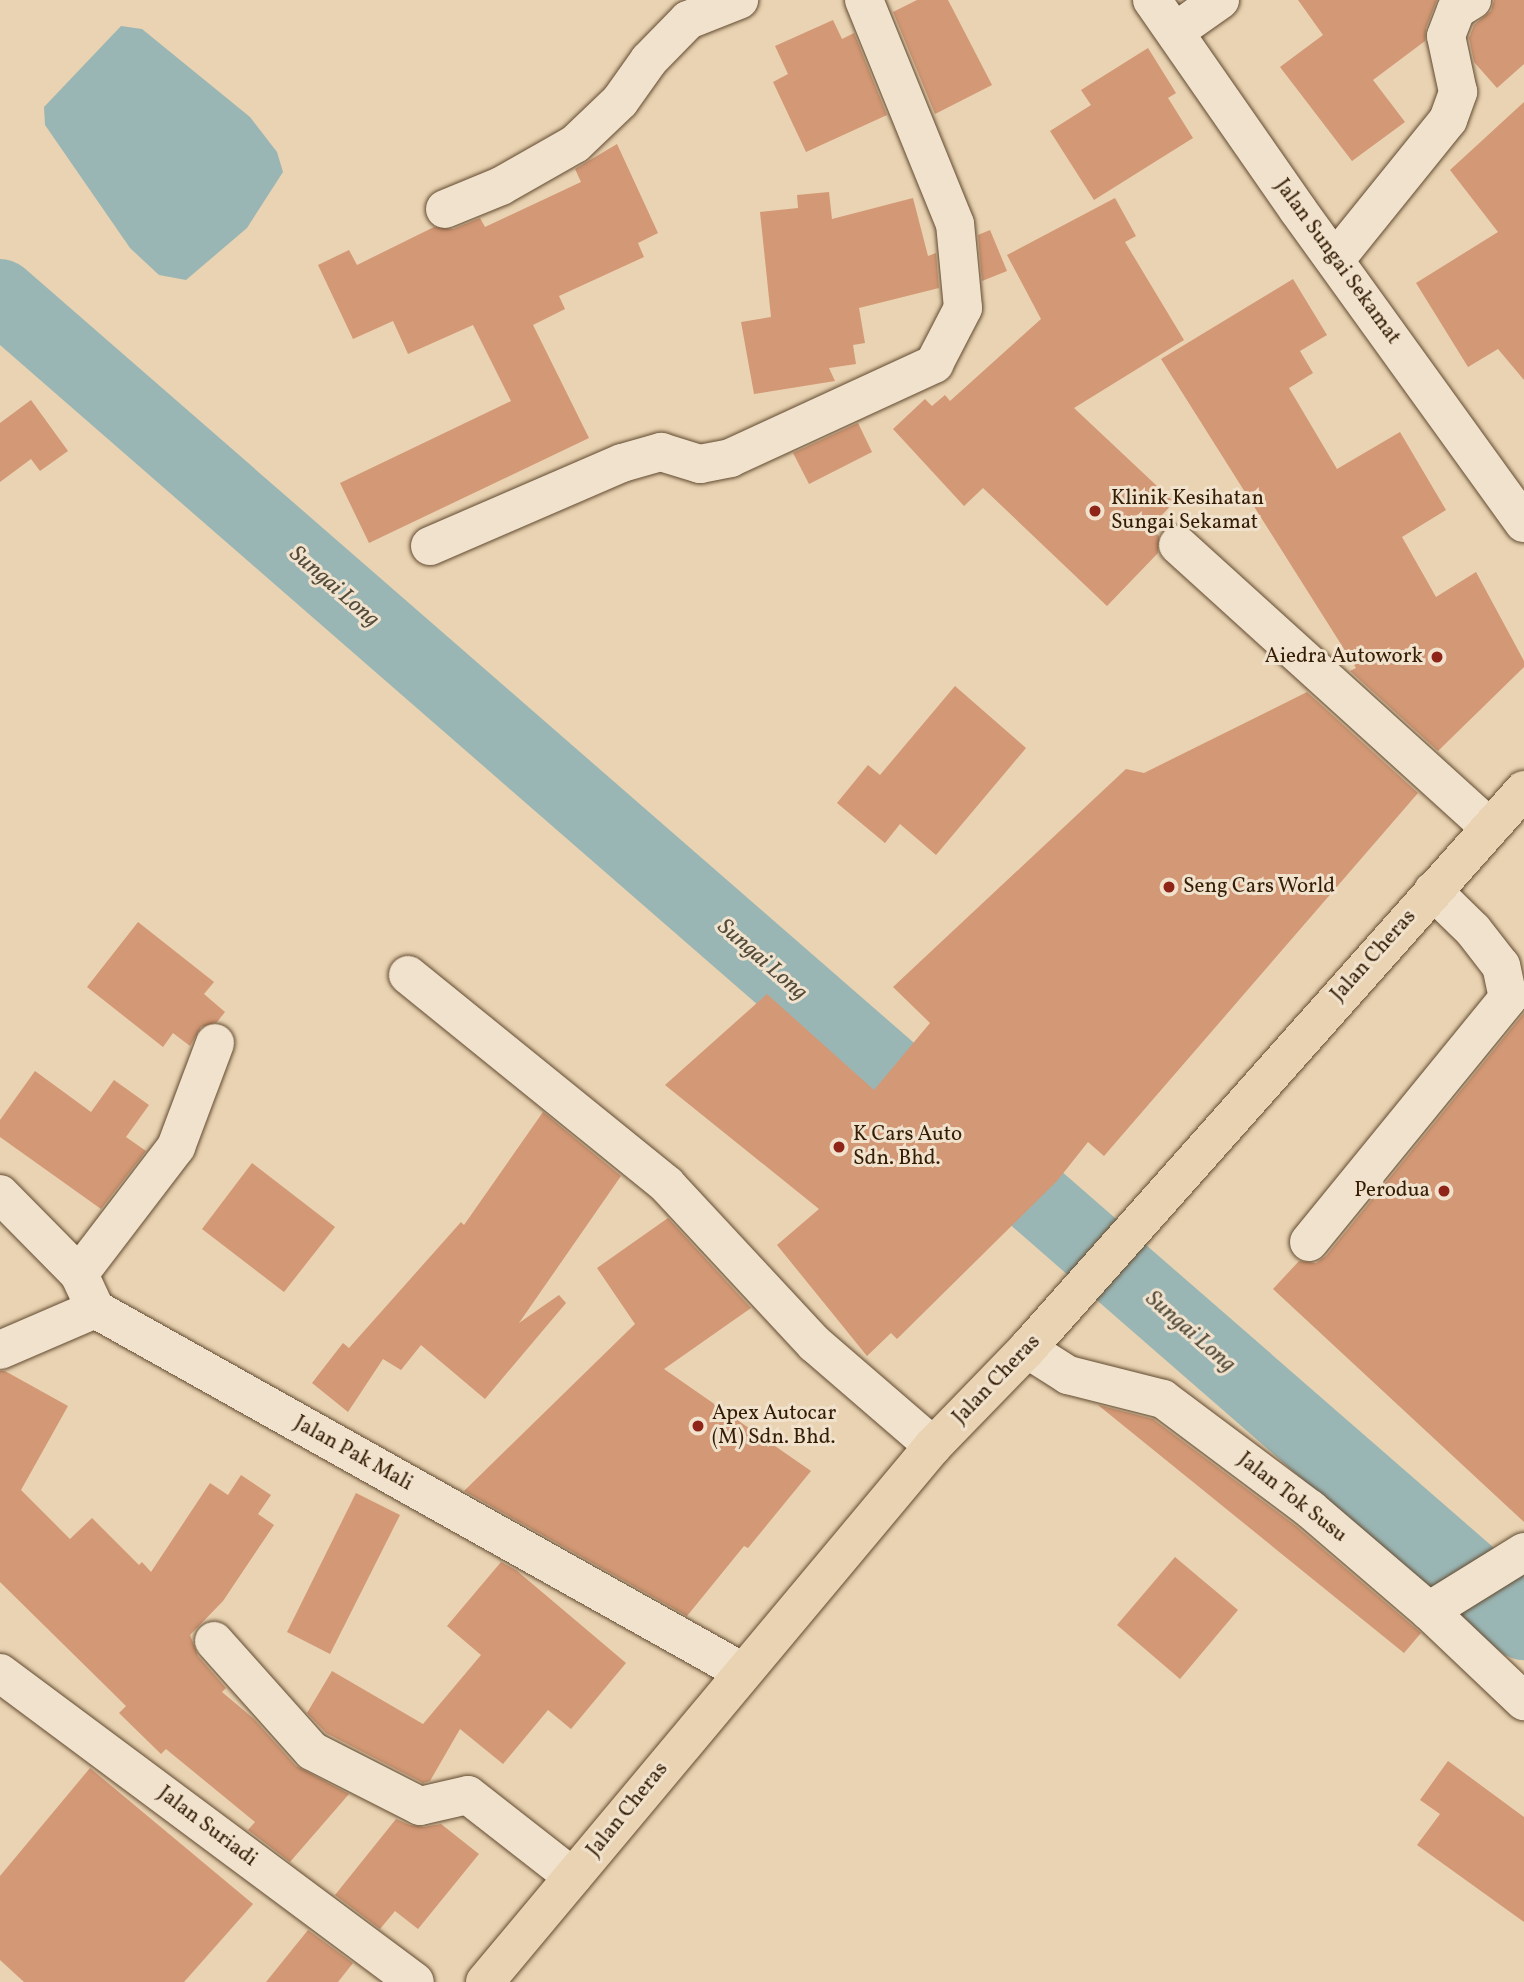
<!DOCTYPE html>
<html>
<head>
<meta charset="utf-8">
<style>
	body { margin:0 }
	#map { position:relative; width:1524px; height:1982px; overflow:hidden; background:#e9d3b2; font-family:Vollkorn,serif }
	div>[style] { position:absolute }
	[style*='--x'] { left:calc(var(--x)*1px); top:calc(var(--y)*1px); width:calc(var(--w)*1px); rotate:calc(var(--a)*1deg) }
	.water>* { inset:0; background:#9ab6b4 }
	.river>* { height:74px; margin:-37px; padding:0 37px; transform-origin:37px; border-radius:37px; background:#9ab6b4 }
	.building>* { inset:0; background:#d39875 }
	.roads { filter:drop-shadow(0 0 2px #624a30) drop-shadow(0 0 2px #624a30) }
	.minor>* { height:38px; margin:-19px; padding:0 19px; transform-origin:19px; border-radius:19px; background:#f1e2cd }
	.major>* { height:38px; margin:-19px; padding:0 19px; transform-origin:19px; border-radius:19px; background:#e9d3b2 }
	.dots>* { width:19px; height:19px; translate:-50% -50%; box-sizing:border-box; border:4px solid #f1e2cd; border-radius:50% }
	span { translate:-50% -50%; white-space:nowrap; text-align:center; line-height:1.15; -webkit-text-stroke:6px #f1e2cd; paint-order:stroke }
	.street-label { font-size:21px; color:#351d05 }
	.poi-label { font-size:21px; color:#351d05 }
	.left { translate:0 -50%; text-align:left }
	.right { translate:-100% -50%; text-align:right }
	.water-label { font-size:23px; color:#534b3a; font-style:italic }
</style>
</head>
<body>
<div id="map">
	<div class="water">
		<div style="clip-path:polygon(121px 26px,142px 29px,250px 117px,277px 152px,283px 172px,247px 228px,186px 280px,159px 275px,130px 248px,45px 125px,44px 107px)"></div>
	</div>
	<div class="river">
		<div style="--x:0;--y:296;--w:2021;--a:41.05"></div>
	</div>
	<div class="building">
		<div style="clip-path:polygon(917px 0,948px 0,992px 85px,935px 114px,893px 12px)"></div>
		<div style="clip-path:polygon(1298px 0,1437px 0,1426px 28px,1425px 41px,1373px 80px,1405px 122px,1352px 161px,1280px 67px,1323px 35px)"></div>
		<div style="clip-path:polygon(1494px 0,1524px 0,1524px 64px,1497px 88px,1474px 62px,1469px 38px,1474px 25px,1491px 11px)"></div>
		<div style="clip-path:polygon(833px 20px,842px 39px,854px 33px,887px 115px,806px 152px,773px 82px,788px 74px,775px 46px)"></div>
		<div style="clip-path:polygon(1148px 48px,1176px 93px,1168px 98px,1193px 138px,1094px 200px,1050px 131px,1091px 105px,1081px 90px)"></div>
		<div style="clip-path:polygon(1524px 102px,1524px 380px,1498px 349px,1468px 367px,1416px 283px,1498px 232px,1450px 170px)"></div>
		<div style="clip-path:polygon(617px 144px,658px 233px,638px 243px,644px 257px,559px 296px,565px 309px,533px 325px,589px 438px,369px 543px,340px 483px,511px 401px,473px 325px,408px 354px,393px 321px,353px 339px,318px 265px,349px 250px,357px 265px,434px 227px,453px 229px,480px 218px,485px 227px,581px 182px,575px 169px)"></div>
		<div style="clip-path:polygon(829px 192px,832px 219px,913px 198px,928px 256px,936px 253px,939px 288px,859px 308px,865px 343px,853px 345px,856px 364px,829px 368px,835px 381px,754px 394px,741px 322px,771px 317px,760px 212px,798px 208px,797px 195px)"></div>
		<div style="clip-path:polygon(1115px 198px,1136px 236px,1125px 242px,1184px 340px,1074px 408px,1174px 502px,1150px 528px,1159px 536px,1158px 553px,1107px 606px,983px 488px,964px 506px,893px 429px,925px 399px,932px 406px,945px 395px,950px 401px,1041px 319px,1007px 255px)"></div>
		<div style="clip-path:polygon(990px 230px,1007px 271px,982px 281px,978px 235px)"></div>
		<div style="clip-path:polygon(1293px 279px,1327px 335px,1300px 351px,1313px 373px,1289px 388px,1337px 469px,1400px 432px,1446px 510px,1402px 537px,1436px 597px,1476px 572px,1524px 661px,1524px 667px,1438px 751px,1350px 671px,1356px 668px,1161px 359px)"></div>
		<div style="clip-path:polygon(31px 400px,68px 451px,40px 471px,31px 459px,0 482px,0 423px)"></div>
		<div style="clip-path:polygon(858px 423px,872px 452px,809px 484px,793px 453px)"></div>
		<div style="clip-path:polygon(955px 686px,1026px 748px,936px 855px,900px 824px,885px 843px,837px 803px,868px 765px,880px 775px)"></div>
		<div style="clip-path:polygon(1307px 692px,1418px 793px,1104px 1156px,1088px 1142px,1057px 1181px,897px 1339px,891px 1333px,867px 1356px,777px 1245px,819px 1209px,665px 1085px,767px 994px,874px 1090px,930px 1023px,893px 987px,1126px 769px,1144px 773px)"></div>
		<div style="clip-path:polygon(138px 922px,214px 982px,204px 994px,225px 1012px,217px 1022px,201px 1027px,190px 1046px,173px 1033px,163px 1047px,87px 987px)"></div>
		<div style="clip-path:polygon(1524px 1013px,1524px 1522px,1273px 1289px,1299px 1261px,1316px 1263px,1326px 1256px)"></div>
		<div style="clip-path:polygon(35px 1071px,91px 1112px,114px 1080px,149px 1105px,126px 1137px,146px 1151px,101px 1209px,0 1137px,0 1120px)"></div>
		<div style="clip-path:polygon(543px 1112px,621px 1176px,519px 1323px,559px 1295px,566px 1303px,485px 1399px,421px 1345px,401px 1370px,383px 1359px,348px 1412px,312px 1383px,343px 1343px,349px 1348px,461px 1222px,464px 1225px)"></div>
		<div style="clip-path:polygon(252px 1163px,335px 1227px,284px 1292px,202px 1229px)"></div>
		<div style="clip-path:polygon(668px 1218px,751px 1308px,664px 1369px,811px 1471px,748px 1548px,744px 1546px,687px 1616px,464px 1491px,635px 1324px,597px 1268px)"></div>
		<div style="clip-path:polygon(0 1371px,5px 1371px,68px 1406px,21px 1490px,70px 1539px,92px 1518px,139px 1565px,142px 1562px,151px 1572px,210px 1483px,228px 1495px,241px 1475px,271px 1495px,258px 1514px,274px 1525px,223px 1601px,190px 1635px,198px 1656px,226px 1688px,222px 1692px,254px 1719px,296px 1766px,349px 1794px,290px 1862px,248px 1830px,255px 1822px,166px 1749px,161px 1754px,119px 1713px,126px 1706px,0 1582px)"></div>
		<div style="clip-path:polygon(1098px 1405px,1153px 1419px,1296px 1526px,1421px 1633px,1404px 1653px)"></div>
		<div style="clip-path:polygon(356px 1493px,400px 1515px,330px 1654px,287px 1632px)"></div>
		<div style="clip-path:polygon(1175px 1557px,1238px 1610px,1180px 1679px,1117px 1625px)"></div>
		<div style="clip-path:polygon(501px 1562px,516px 1570px,626px 1663px,571px 1729px,548px 1710px,503px 1764px,460px 1729px,430px 1781px,423px 1783px,326px 1733px,307px 1713px,332px 1671px,423px 1724px,481px 1655px,447px 1626px)"></div>
		<div style="clip-path:polygon(1448px 1761px,1524px 1817px,1524px 1922px,1417px 1845px,1440px 1814px,1420px 1800px)"></div>
		<div style="clip-path:polygon(90px 1768px,253px 1904px,184px 1982px,24px 1982px,0 1960px,0 1876px)"></div>
		<div style="clip-path:polygon(396px 1819px,410px 1825px,424px 1827px,441px 1824px,479px 1854px,418px 1929px,395px 1911px,380px 1929px,335px 1895px)"></div>
		<div style="clip-path:polygon(308px 1930px,353px 1963px,338px 1982px,266px 1982px)"></div>
	</div>
	<div class="roads">
		<div class="minor">
			<div style="--x:1152;--y:0;--w:256;--a:55.2"></div>
			<div style="--x:1298;--y:210;--w:386;--a:54.2"></div>
			<div style="--x:1176;--y:31;--w:54;--a:-35.2"></div>
			<div style="--x:445;--y:209;--w:61;--a:-22.3"></div>
			<div style="--x:501;--y:186;--w:85;--a:-29.6"></div>
			<div style="--x:575;--y:144;--w:62;--a:-43.7"></div>
			<div style="--x:620;--y:101;--w:50;--a:-54.7"></div>
			<div style="--x:649;--y:60;--w:56;--a:-45.7"></div>
			<div style="--x:688;--y:20;--w:55;--a:-21.4"></div>
			<div style="--x:1335;--y:260;--w:180;--a:-51.1"></div>
			<div style="--x:1448;--y:120;--w:30;--a:-70"></div>
			<div style="--x:1458;--y:92;--w:57;--a:-102.1"></div>
			<div style="--x:1446;--y:36;--w:28;--a:-69"></div>
			<div style="--x:1456;--y:10;--w:19;--a:-32"></div>
			<div style="--x:1178;--y:545;--w:421;--a:42.2"></div>
			<div style="--x:430;--y:546;--w:209;--a:-23.4"></div>
			<div style="--x:622;--y:463;--w:41;--a:-15.8"></div>
			<div style="--x:661;--y:452;--w:41;--a:17.1"></div>
			<div style="--x:700;--y:464;--w:31;--a:-11"></div>
			<div style="--x:730;--y:458;--w:225;--a:-24.7"></div>
			<div style="--x:934;--y:364;--w:63;--a:-62.6"></div>
			<div style="--x:963;--y:308;--w:84;--a:-95.4"></div>
			<div style="--x:955;--y:224;--w:242;--a:-112.1"></div>
			<div style="--x:408;--y:975;--w:333;--a:39"></div>
			<div style="--x:667;--y:1185;--w:217;--a:47.1"></div>
			<div style="--x:815;--y:1344;--w:156;--a:40.8"></div>
			<div style="--x:0;--y:1194;--w:112;--a:45.4"></div>
			<div style="--x:79;--y:1274;--w:38;--a:65"></div>
			<div style="--x:95;--y:1309;--w:743;--a:29.26"></div>
			<div style="--x:1309;--y:1242;--w:315;--a:-50.8"></div>
			<div style="--x:1508;--y:998;--w:33;--a:-102"></div>
			<div style="--x:1501;--y:966;--w:46;--a:-127.9"></div>
			<div style="--x:1473;--y:930;--w:56;--a:-135.7"></div>
			<div style="--x:79;--y:1274;--w:160;--a:-52.6"></div>
			<div style="--x:176;--y:1147;--w:111;--a:-69.4"></div>
			<div style="--x:1027;--y:1349;--w:49;--a:32.4"></div>
			<div style="--x:1068;--y:1375;--w:98;--a:14.2"></div>
			<div style="--x:1163;--y:1399;--w:184;--a:36.8"></div>
			<div style="--x:1310;--y:1509;--w:157;--a:40.6"></div>
			<div style="--x:1429;--y:1611;--w:131;--a:43.5"></div>
			<div style="--x:0;--y:1350;--w:103;--a:-23.3"></div>
			<div style="--x:1429;--y:1611;--w:112;--a:-31.8"></div>
			<div style="--x:214;--y:1641;--w:147;--a:48.3"></div>
			<div style="--x:312;--y:1751;--w:121;--a:27"></div>
			<div style="--x:420;--y:1806;--w:49;--a:-12.9"></div>
			<div style="--x:468;--y:1795;--w:133;--a:38"></div>
			<div style="--x:0;--y:1673;--w:517;--a:36.67"></div>
		</div>
		<div class="major">
			<div style="--x:485;--y:1982;--w:699;--a:-50.11"></div>
			<div style="--x:933;--y:1446;--w:135;--a:-45.9"></div>
			<div style="--x:1027;--y:1349;--w:748;--a:-48.36"></div>
		</div>
	</div>
	<div class="dots">
		<div style="left:1095px;top:511px;background:#8f2418"></div>
		<div style="left:1437px;top:657px;background:#8f2418"></div>
		<div style="left:1169px;top:887px;background:#8f2418"></div>
		<div style="left:839px;top:1147px;background:#8f2418"></div>
		<div style="left:1444px;top:1191px;background:#8f2418"></div>
		<div style="left:698px;top:1426px;background:#8f2418"></div>
	</div>
	<div class="street-label">
		<span style="left:1337px;top:262px;rotate:54deg">Jalan Sungai Sekamat</span>
		<span style="left:1374px;top:956px;rotate:-48deg">Jalan Cheras</span>
		<span style="left:997px;top:1380px;rotate:-46deg">Jalan Cheras</span>
		<span style="left:353px;top:1454px;rotate:29deg">Jalan Pak Mali</span>
		<span style="left:1292px;top:1498px;rotate:38deg">Jalan Tok Susu</span>
		<span style="left:628px;top:1810px;rotate:-51deg">Jalan Cheras</span>
		<span style="left:207px;top:1827px;rotate:37deg">Jalan Suriadi</span>
	</div>
	<div class="poi-label">
		<span class="left" style="left:1111px;top:511px">Klinik Kesihatan<br>Sungai Sekamat</span>
		<span class="right" style="left:1423px;top:657px">Aiedra Autowork</span>
		<span class="left" style="left:1183px;top:887px">Seng Cars World</span>
		<span class="left" style="left:853px;top:1147px">K Cars Auto<br>Sdn. Bhd.</span>
		<span class="right" style="left:1430px;top:1191px">Perodua</span>
		<span class="left" style="left:712px;top:1426px">Apex Autocar<br>(M) Sdn. Bhd.</span>
	</div>
	<div class="water-label">
		<span style="left:334px;top:587px;rotate:41deg">Sungai Long</span>
		<span style="left:762px;top:960px;rotate:41deg">Sungai Long</span>
		<span style="left:1190px;top:1332px;rotate:41deg">Sungai Long</span>
	</div>
</div>
</body>
</html>
